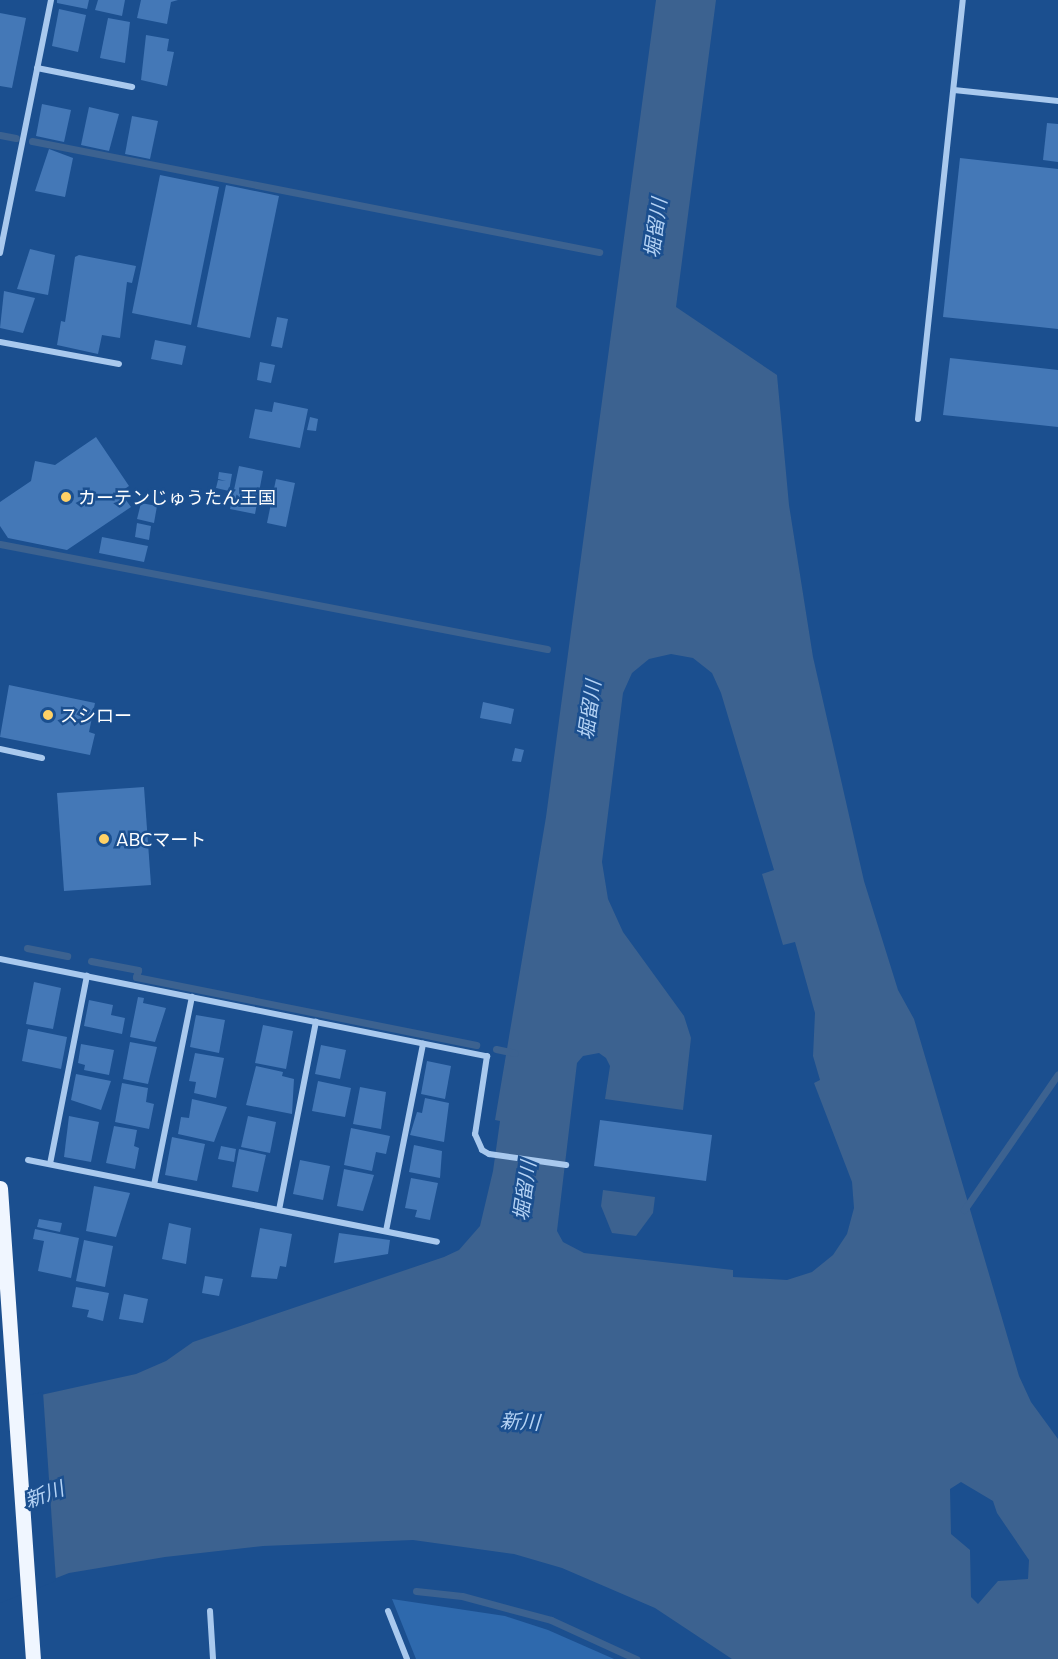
<!DOCTYPE html>
<html>
<head>
<meta charset="utf-8">
<style>
	body { margin:0 }
	#map { position:relative; width:1058px; height:1659px; overflow:hidden; background:#1b4f8f; font-family:Commissioner,"Noto Sans JP",sans-serif }
	div>[style] { position:absolute }
	[style*='--x'] { left:calc(var(--x)*1px); top:calc(var(--y)*1px); width:calc(var(--w)*1px); rotate:calc(var(--a)*1deg) }
	.green>* { inset:0; background:#2e69ad }
	.water>* { inset:0; background:#3c6290 }
	.pier>* { inset:0; background:#1b4f8f }
	.stream>* { height:7px; margin:-3.5px; padding:0 3.5px; transform-origin:3.5px; border-radius:3.5px; background:#3c6290 }
	.building>* { inset:0; background:#4478b7 }
	.street>* { height:6px; margin:-3px; padding:0 3px; transform-origin:3px; border-radius:3px; background:#a9c9ee }
	.primary>* { height:15px; margin:-7.5px; padding:0 7.5px; transform-origin:7.5px; border-radius:7.5px; background:#f0f6ff }
	.dots>* { width:16px; height:16px; translate:-50% -50%; box-sizing:border-box; border:3px solid #1b4f8f; border-radius:50% }
	span { translate:-50% -50%; white-space:nowrap; text-align:center; line-height:1.15; -webkit-text-stroke:5px #1b4f8f; paint-order:stroke }
	.poi-label { font-size:18px; color:#fff }
	.left { translate:0 -50%; text-align:left }
	.water-label { font-size:20px; color:#b5d3f5; font-style:italic }
</style>
</head>
<body>
<div id="map">
	<div class="green">
		<div style="clip-path:polygon(392px 1599px,505px 1616px,548px 1630px,614px 1659px,416px 1659px)"></div>
	</div>
	<div class="water">
		<div style="clip-path:polygon(evenodd,656px 0,716px 0,676px 307px,777px 375px,789px 505px,813px 657px,864px 881px,898px 990px,914px 1019px,1019px 1376px,1031px 1402px,1058px 1439px,1058px 1659px,732px 1659px,655px 1608px,562px 1568px,514px 1554px,413px 1540px,263px 1546px,165px 1557px,69px 1573px,0 1600px,0 1404px,136px 1374px,166px 1361px,193px 1342px,444px 1257px,459px 1250px,480px 1226px,493px 1171px,500px 1121px,495px 1120px,546px 817px,656px 0,671px 654px,693px 658px,712px 673px,721px 693px,774px 870px,762px 874px,783px 945px,795px 942px,815px 1013px,813px 1056px,820px 1080px,814px 1083px,852px 1182px,854px 1208px,847px 1234px,833px 1255px,812px 1272px,787px 1280px,733px 1277px,733px 1270px,584px 1253px,563px 1242px,557px 1231px,577px 1063px,583px 1056px,599px 1053px,606px 1058px,610px 1066px,605px 1099px,683px 1110px,691px 1038px,684px 1016px,623px 932px,608px 899px,602px 862px,623px 693px,632px 673px,649px 659px,671px 654px,656px 0,961px 1482px,993px 1501px,997px 1513px,1029px 1560px,1028px 1579px,998px 1581px,978px 1604px,971px 1597px,970px 1550px,951px 1534px,950px 1489px,961px 1482px)"></div>
		<div style="clip-path:polygon(603px 1190px,655px 1197px,653px 1213px,636px 1236px,612px 1233px,601px 1206px)"></div>
	</div>
	<div class="pier">
		<div style="clip-path:polygon(43px 1392px,56px 1581px,0 1603px,0 1401px)"></div>
	</div>
	<div class="stream">
		<div style="--x:0;--y:135;--w:16;--a:11"></div>
		<div style="--x:32;--y:141;--w:578;--a:11.08"></div>
		<div style="--x:0;--y:544;--w:557;--a:10.87"></div>
		<div style="--x:27;--y:948;--w:41;--a:11.3"></div>
		<div style="--x:91;--y:961;--w:48;--a:10.8"></div>
		<div style="--x:138;--y:970;--w:7;--a:106"></div>
		<div style="--x:136;--y:977;--w:347;--a:11.3"></div>
		<div style="--x:496;--y:1049;--w:19;--a:12"></div>
		<div style="--x:964;--y:1210;--w:165;--a:-55.3"></div>
		<div style="--x:416;--y:1591;--w:46;--a:6.2"></div>
		<div style="--x:462;--y:1596;--w:92;--a:15.1"></div>
		<div style="--x:551;--y:1620;--w:94;--a:24.6"></div>
	</div>
	<div class="building">
		<div style="clip-path:polygon(57px 0,89px 0,87px 9px,57px 3px)"></div>
		<div style="clip-path:polygon(98px 0,125px 0,122px 16px,95px 10px)"></div>
		<div style="clip-path:polygon(141px 0,178px 0,171px 2px,167px 24px,137px 18px)"></div>
		<div style="clip-path:polygon(59px 9px,86px 15px,78px 52px,52px 46px)"></div>
		<div style="clip-path:polygon(0 13px,26px 18px,12px 88px,0 86px)"></div>
		<div style="clip-path:polygon(108px 18px,130px 22px,125px 63px,100px 58px)"></div>
		<div style="clip-path:polygon(146px 35px,169px 39px,167px 51px,174px 52px,167px 86px,141px 80px)"></div>
		<div style="clip-path:polygon(42px 104px,71px 110px,64px 142px,36px 136px)"></div>
		<div style="clip-path:polygon(89px 107px,119px 114px,109px 151px,81px 145px)"></div>
		<div style="clip-path:polygon(132px 116px,158px 121px,150px 159px,125px 154px)"></div>
		<div style="clip-path:polygon(1047px 123px,1058px 124px,1058px 162px,1043px 160px)"></div>
		<div style="clip-path:polygon(49px 149px,73px 158px,65px 197px,35px 191px)"></div>
		<div style="clip-path:polygon(960px 158px,1058px 169px,1058px 329px,943px 317px)"></div>
		<div style="clip-path:polygon(160px 175px,219px 187px,191px 325px,132px 313px)"></div>
		<div style="clip-path:polygon(226px 185px,279px 196px,250px 338px,197px 327px)"></div>
		<div style="clip-path:polygon(30px 249px,55px 255px,48px 295px,17px 289px)"></div>
		<div style="clip-path:polygon(79px 255px,136px 266px,132px 283px,127px 282px,120px 338px,102px 335px,98px 354px,57px 345px,61px 321px,65px 322px,75px 257px)"></div>
		<div style="clip-path:polygon(4px 291px,35px 298px,23px 333px,0 328px)"></div>
		<div style="clip-path:polygon(277px 317px,288px 319px,282px 348px,271px 346px)"></div>
		<div style="clip-path:polygon(155px 340px,186px 346px,182px 365px,151px 359px)"></div>
		<div style="clip-path:polygon(950px 358px,1058px 370px,1058px 427px,943px 415px)"></div>
		<div style="clip-path:polygon(260px 362px,275px 365px,271px 383px,257px 380px)"></div>
		<div style="clip-path:polygon(274px 402px,308px 409px,300px 448px,249px 438px,255px 409px,272px 412px)"></div>
		<div style="clip-path:polygon(310px 417px,318px 419px,316px 431px,307px 430px)"></div>
		<div style="clip-path:polygon(96px 437px,129px 486px,120px 492px,131px 507px,67px 550px,8px 538px,0 526px,0 502px,31px 481px,35px 461px,55px 465px)"></div>
		<div style="clip-path:polygon(239px 466px,263px 471px,255px 514px,230px 509px)"></div>
		<div style="clip-path:polygon(219px 472px,232px 474px,229px 491px,216px 488px,218px 480px,226px 481px,218px 479px)"></div>
		<div style="clip-path:polygon(276px 479px,295px 483px,286px 527px,267px 523px)"></div>
		<div style="clip-path:polygon(141px 503px,157px 506px,154px 523px,137px 519px)"></div>
		<div style="clip-path:polygon(137px 523px,151px 526px,149px 540px,135px 537px)"></div>
		<div style="clip-path:polygon(102px 537px,148px 546px,144px 562px,99px 553px)"></div>
		<div style="clip-path:polygon(9px 685px,95px 703px,89px 732px,95px 734px,90px 755px,0 737px)"></div>
		<div style="clip-path:polygon(483px 702px,514px 709px,511px 724px,480px 718px)"></div>
		<div style="clip-path:polygon(515px 748px,524px 750px,521px 762px,512px 761px)"></div>
		<div style="clip-path:polygon(144px 787px,151px 885px,64px 891px,57px 793px)"></div>
		<div style="clip-path:polygon(34px 982px,61px 988px,53px 1029px,26px 1024px)"></div>
		<div style="clip-path:polygon(138px 997px,144px 998px,143px 1003px,166px 1008px,155px 1042px,130px 1037px)"></div>
		<div style="clip-path:polygon(89px 1000px,113px 1005px,111px 1015px,125px 1018px,122px 1034px,84px 1026px)"></div>
		<div style="clip-path:polygon(196px 1015px,225px 1020px,219px 1053px,190px 1047px)"></div>
		<div style="clip-path:polygon(263px 1025px,293px 1031px,286px 1069px,255px 1063px)"></div>
		<div style="clip-path:polygon(28px 1029px,67px 1037px,61px 1069px,22px 1061px)"></div>
		<div style="clip-path:polygon(130px 1042px,157px 1047px,148px 1084px,123px 1079px)"></div>
		<div style="clip-path:polygon(81px 1044px,114px 1050px,109px 1075px,84px 1070px,85px 1065px,78px 1063px)"></div>
		<div style="clip-path:polygon(321px 1045px,346px 1050px,340px 1079px,315px 1074px)"></div>
		<div style="clip-path:polygon(195px 1053px,224px 1058px,216px 1098px,194px 1093px,196px 1082px,189px 1081px)"></div>
		<div style="clip-path:polygon(427px 1061px,451px 1066px,445px 1099px,421px 1094px)"></div>
		<div style="clip-path:polygon(256px 1066px,283px 1072px,282px 1076px,294px 1079px,292px 1114px,246px 1105px)"></div>
		<div style="clip-path:polygon(76px 1074px,111px 1081px,101px 1110px,71px 1100px)"></div>
		<div style="clip-path:polygon(318px 1081px,351px 1088px,345px 1117px,312px 1111px)"></div>
		<div style="clip-path:polygon(122px 1083px,148px 1088px,146px 1102px,154px 1104px,149px 1129px,115px 1122px)"></div>
		<div style="clip-path:polygon(360px 1087px,386px 1092px,381px 1129px,353px 1124px)"></div>
		<div style="clip-path:polygon(425px 1098px,449px 1103px,444px 1142px,410px 1135px,417px 1112px,422px 1113px)"></div>
		<div style="clip-path:polygon(192px 1099px,227px 1107px,214px 1142px,178px 1134px,181px 1117px,189px 1118px)"></div>
		<div style="clip-path:polygon(69px 1116px,99px 1122px,91px 1162px,64px 1157px)"></div>
		<div style="clip-path:polygon(248px 1116px,276px 1122px,270px 1153px,241px 1147px)"></div>
		<div style="clip-path:polygon(600px 1120px,712px 1135px,706px 1181px,594px 1166px)"></div>
		<div style="clip-path:polygon(114px 1126px,137px 1130px,134px 1146px,139px 1148px,135px 1169px,106px 1163px)"></div>
		<div style="clip-path:polygon(351px 1128px,390px 1136px,386px 1154px,376px 1152px,372px 1171px,344px 1165px)"></div>
		<div style="clip-path:polygon(172px 1137px,205px 1144px,197px 1181px,165px 1175px)"></div>
		<div style="clip-path:polygon(414px 1145px,442px 1151px,440px 1178px,409px 1172px)"></div>
		<div style="clip-path:polygon(221px 1146px,236px 1149px,234px 1162px,218px 1159px)"></div>
		<div style="clip-path:polygon(239px 1149px,266px 1155px,258px 1192px,232px 1187px)"></div>
		<div style="clip-path:polygon(300px 1160px,330px 1166px,323px 1200px,293px 1194px)"></div>
		<div style="clip-path:polygon(344px 1169px,374px 1175px,363px 1211px,337px 1206px)"></div>
		<div style="clip-path:polygon(411px 1178px,438px 1183px,430px 1220px,415px 1217px,417px 1210px,405px 1208px)"></div>
		<div style="clip-path:polygon(94px 1186px,130px 1193px,116px 1237px,86px 1231px)"></div>
		<div style="clip-path:polygon(39px 1219px,62px 1223px,60px 1232px,37px 1227px)"></div>
		<div style="clip-path:polygon(169px 1223px,191px 1228px,186px 1264px,162px 1259px)"></div>
		<div style="clip-path:polygon(260px 1228px,292px 1234px,286px 1267px,280px 1266px,277px 1279px,251px 1277px)"></div>
		<div style="clip-path:polygon(35px 1229px,79px 1238px,71px 1278px,38px 1271px,44px 1241px,33px 1239px)"></div>
		<div style="clip-path:polygon(339px 1233px,390px 1240px,388px 1254px,334px 1263px)"></div>
		<div style="clip-path:polygon(84px 1240px,113px 1246px,105px 1287px,76px 1281px)"></div>
		<div style="clip-path:polygon(205px 1276px,223px 1279px,219px 1296px,202px 1293px)"></div>
		<div style="clip-path:polygon(76px 1287px,109px 1293px,103px 1321px,87px 1317px,89px 1310px,72px 1307px)"></div>
		<div style="clip-path:polygon(124px 1294px,148px 1299px,143px 1323px,119px 1319px)"></div>
	</div>
	<div class="street">
		<div style="--x:37;--y:68;--w:97;--a:11.3"></div>
		<div style="--x:954;--y:90;--w:105;--a:6"></div>
		<div style="--x:0;--y:253;--w:258;--a:-78.6"></div>
		<div style="--x:0;--y:342;--w:121;--a:10.5"></div>
		<div style="--x:918;--y:419;--w:421;--a:-83.9"></div>
		<div style="--x:0;--y:749;--w:43;--a:12.1"></div>
		<div style="--x:0;--y:959;--w:497;--a:11.3"></div>
		<div style="--x:487;--y:1056;--w:79;--a:98.7"></div>
		<div style="--x:475;--y:1134;--w:17;--a:66"></div>
		<div style="--x:482;--y:1150;--w:8;--a:30"></div>
		<div style="--x:489;--y:1154;--w:78;--a:8.1"></div>
		<div style="--x:28;--y:1160;--w:417;--a:11.3"></div>
		<div style="--x:50;--y:1164;--w:192;--a:-78.9"></div>
		<div style="--x:154;--y:1185;--w:192;--a:-78.6"></div>
		<div style="--x:279;--y:1210;--w:192;--a:-78.9"></div>
		<div style="--x:386;--y:1231;--w:191;--a:-78.8"></div>
		<div style="--x:210;--y:1611;--w:48;--a:86.4"></div>
		<div style="--x:388;--y:1611;--w:52;--a:68.4"></div>
	</div>
	<div class="primary">
		<div style="--x:0;--y:1188;--w:472;--a:86"></div>
	</div>
	<div class="dots">
		<div style="left:66px;top:497px;background:#ffd166"></div>
		<div style="left:48px;top:715px;background:#ffd166"></div>
		<div style="left:104px;top:839px;background:#ffd166"></div>
	</div>
	<div class="poi-label">
		<span class="left" style="left:78px;top:497px">カーテンじゅうたん王国</span>
		<span class="left" style="left:60px;top:715px">スシロー</span>
		<span class="left" style="left:116px;top:839px">ABCマート</span>
	</div>
	<div class="water-label">
		<span style="left:655px;top:228px;rotate:-82deg">堀留川</span>
		<span style="left:589px;top:710px;rotate:-82deg">堀留川</span>
		<span style="left:524px;top:1191px;rotate:-82deg">堀留川</span>
		<span style="left:520px;top:1421px;rotate:3deg">新川</span>
		<span style="left:44px;top:1494px;rotate:-20deg">新川</span>
	</div>
</div>
</body>
</html>
